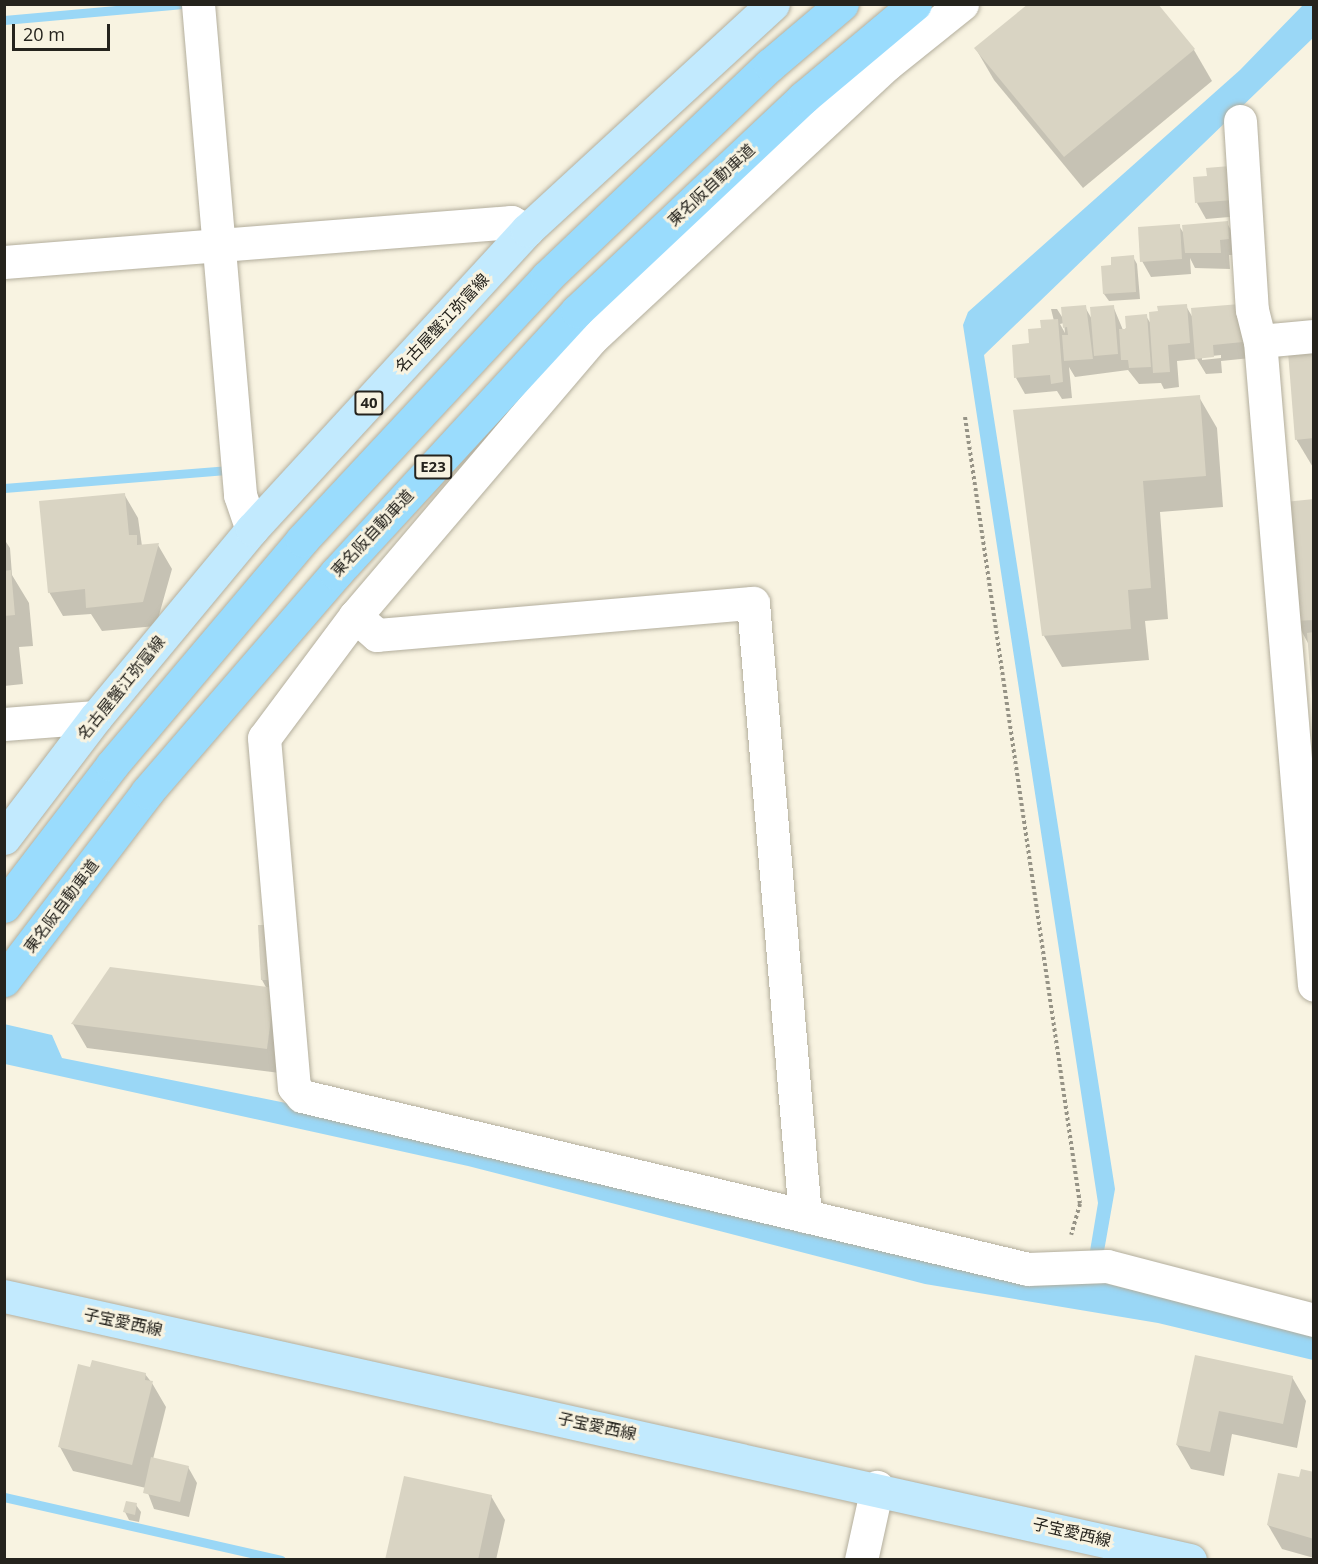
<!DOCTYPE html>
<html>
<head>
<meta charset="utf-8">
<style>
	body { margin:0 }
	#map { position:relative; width:1318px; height:1564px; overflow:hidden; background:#f8f3e1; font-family:"Open Sans","Noto Sans JP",sans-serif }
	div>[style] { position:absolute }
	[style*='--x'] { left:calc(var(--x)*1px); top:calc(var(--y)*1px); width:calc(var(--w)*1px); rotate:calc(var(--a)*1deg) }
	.water>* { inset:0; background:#9ad7f6 }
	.shadow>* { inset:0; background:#0003 }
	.stream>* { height:9px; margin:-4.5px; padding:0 4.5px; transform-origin:4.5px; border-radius:4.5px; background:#9ad7f6 }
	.building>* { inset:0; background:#d9d4c3 }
	.path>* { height:4px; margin-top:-2px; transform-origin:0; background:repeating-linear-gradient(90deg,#969386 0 3px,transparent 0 6px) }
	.roads { filter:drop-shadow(0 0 2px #b3ae9d) drop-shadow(0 0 2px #b3ae9d) }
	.minor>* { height:33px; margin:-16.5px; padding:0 16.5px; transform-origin:16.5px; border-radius:16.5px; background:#fff }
	.major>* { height:33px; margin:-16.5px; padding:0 16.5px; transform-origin:16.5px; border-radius:16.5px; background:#c2eafe }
	.highway>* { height:33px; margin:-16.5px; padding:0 16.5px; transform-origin:16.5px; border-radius:16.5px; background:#9adcfd }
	span { translate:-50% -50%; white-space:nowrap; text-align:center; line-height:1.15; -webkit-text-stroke:6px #f8f3e1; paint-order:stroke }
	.shield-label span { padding:2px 4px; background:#f8f3e1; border:2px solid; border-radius:4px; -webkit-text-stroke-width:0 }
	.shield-label { font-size:15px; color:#25231d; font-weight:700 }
	.street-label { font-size:16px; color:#25231d }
	.frame { position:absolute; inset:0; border:6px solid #25231d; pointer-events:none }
	.scale { position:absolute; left:12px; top:24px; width:98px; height:27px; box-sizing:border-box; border:3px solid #25231d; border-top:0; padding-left:8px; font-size:18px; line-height:21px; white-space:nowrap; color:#25231d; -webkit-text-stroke:4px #f8f3e1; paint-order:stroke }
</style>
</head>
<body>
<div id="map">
	<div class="water">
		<div style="clip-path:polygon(1303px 5px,1313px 5px,1313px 38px,984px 355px,1115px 1189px,1103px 1257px,1108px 1284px,1313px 1334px,1313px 1360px,1158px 1323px,925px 1284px,468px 1166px,5px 1064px,4px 1024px,52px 1035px,62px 1058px,296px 1105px,1022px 1280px,1090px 1251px,1098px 1203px,963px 325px,968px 312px,1240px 70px)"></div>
	</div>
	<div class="shadow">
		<div style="clip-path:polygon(976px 49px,1194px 50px,1212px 81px,1083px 188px,994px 80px)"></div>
		<div style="clip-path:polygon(1208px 169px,1241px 216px,1206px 219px,1197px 203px,1209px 177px)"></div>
		<div style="clip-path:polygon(1227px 223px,1236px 239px,1237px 255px,1229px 255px,1230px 269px,1195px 268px,1190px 258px,1191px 274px,1151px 277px,1142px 261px,1179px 226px,1185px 235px)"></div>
		<div style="clip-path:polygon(1133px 257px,1137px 264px,1140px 299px,1109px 301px,1104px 294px,1113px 266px)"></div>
		<div style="clip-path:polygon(evenodd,1113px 306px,1123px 330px,1146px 316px,1151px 324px,1186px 306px,1193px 318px,1239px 306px,1251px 358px,1221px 361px,1222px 373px,1206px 374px,1197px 359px,1177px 361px,1179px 387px,1164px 389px,1161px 383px,1139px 384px,1128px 370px,1075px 377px,1069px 367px,1072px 398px,1062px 399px,1057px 391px,1025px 394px,1016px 378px,1030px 345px,1054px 321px,1051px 309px,1057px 309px,1064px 320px,1085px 307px,1093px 321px,1113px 306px,1064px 323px,1065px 333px,1060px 324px,1064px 323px,1113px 306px,1221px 355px,1221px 358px,1202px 360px,1202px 357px,1221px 355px)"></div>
		<div style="clip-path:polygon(1314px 351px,1314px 469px,1296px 439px)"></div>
		<div style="clip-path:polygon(1199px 397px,1217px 428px,1223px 507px,1160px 512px,1168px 619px,1145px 621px,1149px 660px,1062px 667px,1044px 636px,1014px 412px)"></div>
		<div style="clip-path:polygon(124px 494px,138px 518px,142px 546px,158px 545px,172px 569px,156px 626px,102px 631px,91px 614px,63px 616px,49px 592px)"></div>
		<div style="clip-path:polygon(1314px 501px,1314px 698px,1309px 645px,1296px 621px)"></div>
		<div style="clip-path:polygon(4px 539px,10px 548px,12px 575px,29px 603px,33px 646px,19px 647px,23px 684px,4px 686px)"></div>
		<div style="clip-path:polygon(270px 926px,280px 1073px,87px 1048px,73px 1024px,267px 989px,262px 980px)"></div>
		<div style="clip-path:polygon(1196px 1357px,1292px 1377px,1306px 1401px,1297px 1448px,1232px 1434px,1224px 1476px,1191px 1469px,1177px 1445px)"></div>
		<div style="clip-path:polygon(92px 1368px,145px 1374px,152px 1383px,166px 1407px,153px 1459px,188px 1467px,197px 1483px,189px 1517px,154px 1509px,146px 1488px,73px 1471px,60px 1447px)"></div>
		<div style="clip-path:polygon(1314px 1473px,1314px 1558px,1282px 1549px,1268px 1525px,1300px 1479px)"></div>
		<div style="clip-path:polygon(491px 1496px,505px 1520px,496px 1560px,386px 1560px)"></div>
		<div style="clip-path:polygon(136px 1505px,141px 1512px,139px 1522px,129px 1520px,125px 1512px)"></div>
	</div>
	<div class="stream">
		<div style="--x:4;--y:20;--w:180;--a:-5.1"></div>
		<div style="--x:4;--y:488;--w:226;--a:-4.6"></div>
		<div style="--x:4;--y:1497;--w:284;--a:12.8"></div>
	</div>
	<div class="building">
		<div style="clip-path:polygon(1028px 4px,1158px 4px,1195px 49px,1064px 157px,974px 48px)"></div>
		<div style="clip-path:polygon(1230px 166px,1233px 200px,1195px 203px,1193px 177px,1207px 176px,1206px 168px)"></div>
		<div style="clip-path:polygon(1228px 221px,1229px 239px,1220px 240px,1221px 253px,1185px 253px,1182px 225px)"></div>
		<div style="clip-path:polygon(1180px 224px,1182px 259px,1140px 262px,1138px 227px)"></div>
		<div style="clip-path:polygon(1134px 255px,1136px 292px,1103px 294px,1101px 266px,1111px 265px,1111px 257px)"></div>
		<div style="clip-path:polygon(1187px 304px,1190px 343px,1168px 345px,1170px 372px,1153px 373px,1149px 312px,1158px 311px,1157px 306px)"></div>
		<div style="clip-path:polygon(1240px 304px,1243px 342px,1213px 345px,1214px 357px,1195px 359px,1191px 308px)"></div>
		<div style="clip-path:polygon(1086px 305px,1093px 359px,1064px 361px,1062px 335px,1068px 335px,1067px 327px,1063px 328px,1061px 307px)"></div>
		<div style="clip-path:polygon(1114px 305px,1118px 354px,1094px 356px,1090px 307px)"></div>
		<div style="clip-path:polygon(1147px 314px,1151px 367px,1129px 368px,1128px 360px,1121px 360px,1119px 329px,1126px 329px,1125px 316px)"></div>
		<div style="clip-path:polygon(1058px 319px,1063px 382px,1051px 384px,1050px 375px,1014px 378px,1012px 345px,1029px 343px,1028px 329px,1041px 328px,1040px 320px)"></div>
		<div style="clip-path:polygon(1314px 350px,1314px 438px,1295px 440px,1288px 352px)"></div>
		<div style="clip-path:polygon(1200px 395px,1206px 476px,1143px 481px,1151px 588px,1128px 590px,1131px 629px,1042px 636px,1013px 410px)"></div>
		<div style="clip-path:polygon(125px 493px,129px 535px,137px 535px,137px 545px,159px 543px,143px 602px,86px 608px,85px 589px,48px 593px,39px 501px)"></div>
		<div style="clip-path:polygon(1314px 499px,1314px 620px,1294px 621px,1285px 502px)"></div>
		<div style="clip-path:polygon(11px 570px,15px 615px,4px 616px,4px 571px)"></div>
		<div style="clip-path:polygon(1314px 632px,1314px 696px,1312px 696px,1307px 633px)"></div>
		<div style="clip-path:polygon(258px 925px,270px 925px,273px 980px,261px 980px)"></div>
		<div style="clip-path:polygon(110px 967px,275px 988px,267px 1049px,71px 1024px)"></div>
		<div style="clip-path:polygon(1195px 1355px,1293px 1376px,1283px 1424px,1219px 1411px,1210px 1452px,1176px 1445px)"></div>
		<div style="clip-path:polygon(92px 1360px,146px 1373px,145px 1380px,153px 1381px,132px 1465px,58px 1447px,78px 1364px,90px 1367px)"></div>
		<div style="clip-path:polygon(151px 1457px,189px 1466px,180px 1502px,143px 1493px)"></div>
		<div style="clip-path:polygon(1301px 1469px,1314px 1472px,1314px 1539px,1267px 1525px,1278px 1473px,1299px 1477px)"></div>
		<div style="clip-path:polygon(404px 1476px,492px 1495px,478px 1560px,385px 1560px)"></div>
		<div style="clip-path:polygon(126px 1501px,137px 1503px,135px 1515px,123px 1512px)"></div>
	</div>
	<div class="path">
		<div style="--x:965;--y:417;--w:795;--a:81.69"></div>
		<div style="--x:1080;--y:1204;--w:32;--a:106"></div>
	</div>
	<div class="roads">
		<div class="minor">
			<div style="--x:198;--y:4;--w:493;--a:85.1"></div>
			<div style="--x:240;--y:495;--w:36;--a:71"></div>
			<div style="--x:962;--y:4;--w:96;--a:141.3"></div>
			<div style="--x:887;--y:64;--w:404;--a:137.1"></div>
			<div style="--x:591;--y:339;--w:364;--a:130.4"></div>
			<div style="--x:355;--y:616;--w:152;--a:126.7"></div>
			<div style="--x:264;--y:738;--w:350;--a:85.1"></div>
			<div style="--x:294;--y:1087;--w:12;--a:48"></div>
			<div style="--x:302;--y:1096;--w:746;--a:13.4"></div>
			<div style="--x:1028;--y:1269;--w:79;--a:-2.2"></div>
			<div style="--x:1107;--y:1266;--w:214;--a:14.6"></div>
			<div style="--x:1240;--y:121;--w:189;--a:86.4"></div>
			<div style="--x:1252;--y:310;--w:32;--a:76"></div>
			<div style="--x:4;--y:262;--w:509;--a:-4.51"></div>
			<div style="--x:511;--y:222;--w:18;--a:27"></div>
			<div style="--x:1314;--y:336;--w:54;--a:174.7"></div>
			<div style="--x:1260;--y:341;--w:646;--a:85.21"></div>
			<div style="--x:355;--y:616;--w:29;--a:41"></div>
			<div style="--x:377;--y:635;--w:377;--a:-4.9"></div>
			<div style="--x:753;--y:603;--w:615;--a:85.15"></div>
			<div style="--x:4;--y:724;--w:92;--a:-4.4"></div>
			<div style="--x:861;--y:1560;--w:75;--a:-77.6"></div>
		</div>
		<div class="major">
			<div style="--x:4;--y:838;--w:152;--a:-52.8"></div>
			<div style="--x:96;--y:717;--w:244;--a:-50.3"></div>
			<div style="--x:252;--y:529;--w:406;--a:-47.4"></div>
			<div style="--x:527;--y:230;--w:334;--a:-42.6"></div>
			<div style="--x:4;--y:1296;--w:1215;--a:12.55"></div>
		</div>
		<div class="highway">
			<div style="--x:4;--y:906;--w:178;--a:-52.5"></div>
			<div style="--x:112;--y:765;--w:294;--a:-49.8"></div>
			<div style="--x:302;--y:540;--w:359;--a:-47"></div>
			<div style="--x:547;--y:277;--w:308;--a:-43.6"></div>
			<div style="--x:770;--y:65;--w:94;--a:-40.3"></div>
			<div style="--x:4;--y:980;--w:236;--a:-52.7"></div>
			<div style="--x:147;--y:792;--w:289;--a:-49.2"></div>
			<div style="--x:336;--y:573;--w:356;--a:-47.4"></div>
			<div style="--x:577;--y:311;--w:311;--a:-43.3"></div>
			<div style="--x:803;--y:98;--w:146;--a:-40"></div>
		</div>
	</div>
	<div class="shield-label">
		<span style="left:369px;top:403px">40</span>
		<span style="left:433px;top:467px">E23</span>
	</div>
	<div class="street-label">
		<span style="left:711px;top:185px;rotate:-43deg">東名阪自動車道</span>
		<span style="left:442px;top:323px;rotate:-47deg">名古屋蟹江弥富線</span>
		<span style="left:372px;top:533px;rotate:-47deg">東名阪自動車道</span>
		<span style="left:121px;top:688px;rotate:-51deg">名古屋蟹江弥富線</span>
		<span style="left:61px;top:906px;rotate:-53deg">東名阪自動車道</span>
		<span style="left:123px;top:1322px;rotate:12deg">子宝愛西線</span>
		<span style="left:597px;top:1426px;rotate:12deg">子宝愛西線</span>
		<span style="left:1072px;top:1532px;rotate:13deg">子宝愛西線</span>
	</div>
	<div class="frame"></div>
	<div class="scale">20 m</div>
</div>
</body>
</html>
